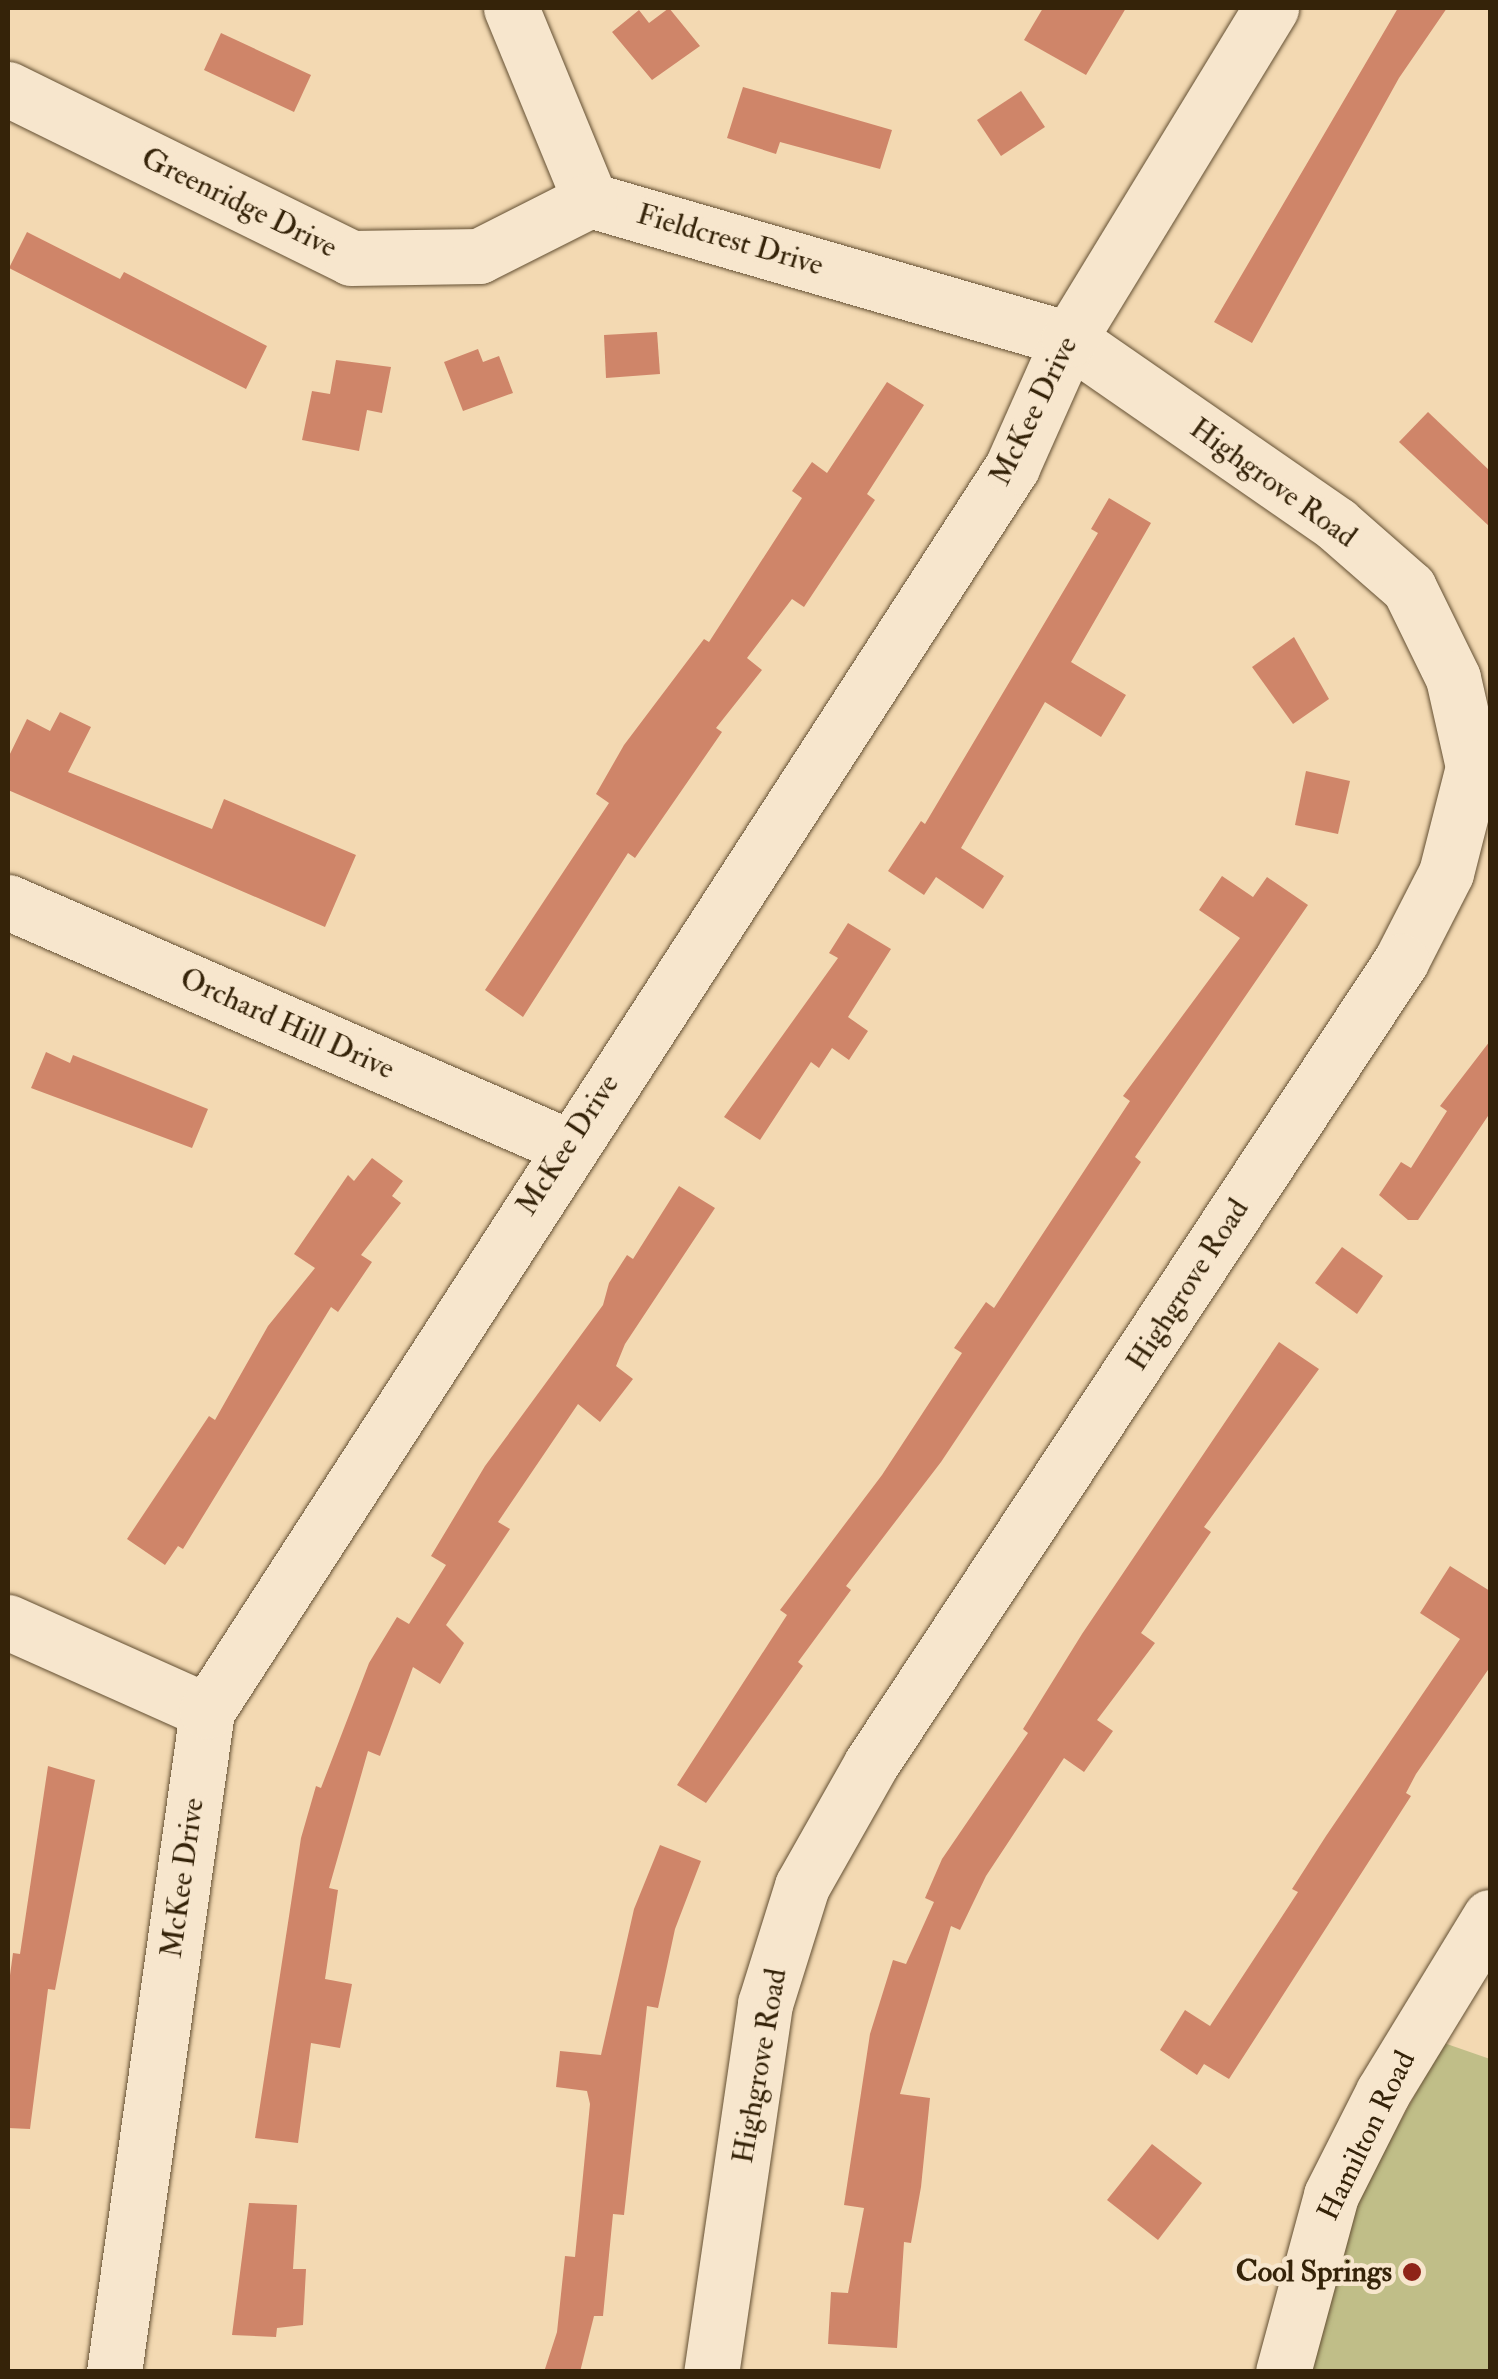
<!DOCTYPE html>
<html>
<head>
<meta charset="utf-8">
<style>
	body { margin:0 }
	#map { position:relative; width:1498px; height:2379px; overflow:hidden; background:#f3d9b2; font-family:"IM FELL Double Pica",serif }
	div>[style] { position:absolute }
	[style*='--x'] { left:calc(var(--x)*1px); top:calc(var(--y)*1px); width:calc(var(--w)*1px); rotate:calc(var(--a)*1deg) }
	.green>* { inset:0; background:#c0be88 }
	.building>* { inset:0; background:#cf8569 }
	.roads { filter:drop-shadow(0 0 2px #645033) drop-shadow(0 0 2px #645033) }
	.minor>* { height:55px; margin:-27.5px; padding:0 27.5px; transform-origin:27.5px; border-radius:27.5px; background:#f7e6cd }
	.dots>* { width:28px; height:28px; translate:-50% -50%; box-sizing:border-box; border:5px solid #f7e6cd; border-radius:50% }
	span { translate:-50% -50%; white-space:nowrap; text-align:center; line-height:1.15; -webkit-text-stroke:9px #f7e6cd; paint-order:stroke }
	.street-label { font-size:30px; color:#352309 }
	.poi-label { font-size:30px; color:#352309; font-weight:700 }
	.right { translate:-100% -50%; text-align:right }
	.frame { position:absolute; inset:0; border:10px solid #352309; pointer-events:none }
</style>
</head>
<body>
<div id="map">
	<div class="green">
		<div style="clip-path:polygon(1444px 2043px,1490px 2059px,1490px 2371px,1309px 2372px,1353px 2206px)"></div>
	</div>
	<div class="building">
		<div style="clip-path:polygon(669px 8px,700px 46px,652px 80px,612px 32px,639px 10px,649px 23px)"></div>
		<div style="clip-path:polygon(1043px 8px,1126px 8px,1086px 75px,1024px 40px)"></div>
		<div style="clip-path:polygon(1398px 8px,1447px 8px,1399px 78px,1252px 343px,1214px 322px)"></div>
		<div style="clip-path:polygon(221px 33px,311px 75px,294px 112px,204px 70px)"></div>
		<div style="clip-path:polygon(743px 87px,892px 130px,880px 169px,780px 142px,776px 154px,727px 138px)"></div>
		<div style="clip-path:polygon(1021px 91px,1045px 127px,1001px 156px,977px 120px)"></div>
		<div style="clip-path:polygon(27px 232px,120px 279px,124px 272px,267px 346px,246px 389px,9px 268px)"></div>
		<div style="clip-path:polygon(657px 332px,660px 374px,606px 378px,604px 335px)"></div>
		<div style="clip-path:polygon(478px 349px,483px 362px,499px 356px,513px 393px,463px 411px,444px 362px)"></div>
		<div style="clip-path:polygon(336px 360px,391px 367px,382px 413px,367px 410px,359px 451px,302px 440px,312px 391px,330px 394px)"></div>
		<div style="clip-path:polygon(887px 382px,924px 405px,867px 494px,875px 500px,804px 607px,792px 599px,747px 658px,762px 670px,716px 728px,722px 732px,635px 858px,628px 853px,523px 1017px,485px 990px,609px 803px,596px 794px,624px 745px,704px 639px,709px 642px,802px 498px,792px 491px,812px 462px,827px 473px)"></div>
		<div style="clip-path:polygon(1428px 412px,1490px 471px,1490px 527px,1399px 442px)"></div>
		<div style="clip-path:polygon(1109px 498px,1151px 523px,1071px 662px,1126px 695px,1101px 737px,1045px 702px,961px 848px,1004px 876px,983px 909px,936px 877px,924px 895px,888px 871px,921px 821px,925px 824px,1098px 533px,1091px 529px)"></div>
		<div style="clip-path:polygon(1294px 637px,1329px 699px,1293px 724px,1252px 667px)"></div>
		<div style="clip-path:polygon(60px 712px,91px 727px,68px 772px,212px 829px,224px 799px,356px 855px,325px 927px,8px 790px,8px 758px,27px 719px,50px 731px)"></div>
		<div style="clip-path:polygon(1306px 771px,1350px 781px,1338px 834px,1295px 825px)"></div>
		<div style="clip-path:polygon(1222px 876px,1253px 897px,1267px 877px,1308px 905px,1135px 1157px,1141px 1162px,941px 1462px,846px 1586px,851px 1590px,798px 1662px,803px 1666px,706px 1803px,677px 1785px,787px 1615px,780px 1610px,882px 1475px,962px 1353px,954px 1348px,986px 1302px,994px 1308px,1130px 1101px,1123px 1096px,1240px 938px,1199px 910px)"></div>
		<div style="clip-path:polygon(848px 923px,891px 949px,848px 1017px,868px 1031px,849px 1060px,832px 1048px,819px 1068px,811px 1062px,760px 1140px,724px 1117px,838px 958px,829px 953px)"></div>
		<div style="clip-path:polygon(1490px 1041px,1490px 1113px,1418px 1220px,1408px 1220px,1379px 1195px,1401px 1162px,1411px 1168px,1447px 1111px,1440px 1106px)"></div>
		<div style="clip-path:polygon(46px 1052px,70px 1063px,73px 1055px,208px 1109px,192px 1148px,31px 1088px)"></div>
		<div style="clip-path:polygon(372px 1158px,403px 1181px,392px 1196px,401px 1203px,361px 1255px,372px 1262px,338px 1312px,331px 1307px,183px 1549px,178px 1546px,165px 1565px,127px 1539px,209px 1416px,215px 1420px,268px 1326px,315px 1268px,294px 1254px,348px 1175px,354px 1181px)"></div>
		<div style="clip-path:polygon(679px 1186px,715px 1208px,625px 1344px,616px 1366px,633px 1379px,600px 1422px,578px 1404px,498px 1522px,510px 1529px,446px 1625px,464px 1643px,440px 1684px,413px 1667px,380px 1756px,368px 1751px,329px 1888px,338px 1890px,325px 1979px,352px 1984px,340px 2048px,311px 2043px,298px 2143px,255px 2138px,301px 1838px,316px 1786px,321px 1788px,369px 1663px,397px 1617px,409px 1624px,446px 1565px,431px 1556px,485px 1466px,603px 1305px,609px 1283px,627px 1255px,633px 1259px)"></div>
		<div style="clip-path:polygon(1342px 1247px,1383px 1276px,1357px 1314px,1315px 1283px)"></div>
		<div style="clip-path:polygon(1279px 1342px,1319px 1369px,1204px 1527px,1211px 1532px,1141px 1633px,1155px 1643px,1097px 1720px,1113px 1731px,1084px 1772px,1064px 1758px,986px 1876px,960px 1930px,951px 1926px,900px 2094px,930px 2098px,921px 2187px,911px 2243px,904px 2242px,897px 2348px,828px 2344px,831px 2292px,848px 2293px,864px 2208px,844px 2205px,870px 2034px,893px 1960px,906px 1964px,934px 1902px,925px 1898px,942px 1859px,1028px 1733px,1023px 1729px,1082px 1634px)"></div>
		<div style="clip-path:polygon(1450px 1566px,1490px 1591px,1490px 1667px,1416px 1774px,1406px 1793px,1411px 1796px,1229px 2079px,1204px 2064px,1197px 2075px,1160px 2050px,1185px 2010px,1210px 2026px,1298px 1892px,1292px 1889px,1326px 1836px,1460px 1639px,1420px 1613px)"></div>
		<div style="clip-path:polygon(48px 1766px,95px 1780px,55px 1990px,48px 1989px,30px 2129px,8px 2128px,8px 1990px,13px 1953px,20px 1954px)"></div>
		<div style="clip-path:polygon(660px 1845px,701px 1861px,675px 1929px,658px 2008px,647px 2006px,624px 2215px,613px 2214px,603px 2316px,594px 2316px,580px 2372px,544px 2372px,557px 2332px,565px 2256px,575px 2257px,590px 2104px,587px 2091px,556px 2087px,560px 2051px,601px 2055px,634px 1909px)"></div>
		<div style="clip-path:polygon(1152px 2144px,1202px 2183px,1158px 2240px,1107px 2200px)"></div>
		<div style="clip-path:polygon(249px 2203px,297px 2205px,293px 2269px,306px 2269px,303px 2325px,277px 2328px,276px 2337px,232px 2335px)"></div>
	</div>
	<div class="roads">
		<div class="minor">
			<div style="--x:511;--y:8;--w:208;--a:67.6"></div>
			<div style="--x:590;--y:200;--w:499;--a:16.2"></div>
			<div style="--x:1069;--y:339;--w:325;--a:34.7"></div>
			<div style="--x:1336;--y:524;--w:97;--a:41.2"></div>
			<div style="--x:1409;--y:588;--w:100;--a:63.9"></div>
			<div style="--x:1453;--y:678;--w:91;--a:77.3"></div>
			<div style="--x:1473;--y:767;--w:109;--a:104.3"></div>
			<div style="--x:1446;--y:873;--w:99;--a:117.1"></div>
			<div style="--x:1401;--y:961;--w:962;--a:123.43"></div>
			<div style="--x:871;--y:1764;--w:140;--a:119.5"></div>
			<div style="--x:802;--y:1886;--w:124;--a:107.4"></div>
			<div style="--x:765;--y:2004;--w:372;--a:98.3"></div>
			<div style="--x:8;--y:89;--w:382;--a:26.2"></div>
			<div style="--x:351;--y:258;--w:128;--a:-0.9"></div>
			<div style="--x:479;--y:256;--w:124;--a:-26.8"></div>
			<div style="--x:8;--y:902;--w:610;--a:23.58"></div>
			<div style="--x:8;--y:1622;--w:218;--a:24.1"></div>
			<div style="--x:114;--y:2372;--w:668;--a:-81.99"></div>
			<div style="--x:207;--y:1711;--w:1482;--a:-57.09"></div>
			<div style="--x:1012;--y:467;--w:140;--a:-66"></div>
			<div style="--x:1069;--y:339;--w:388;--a:-58.6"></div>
			<div style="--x:1283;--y:2372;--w:183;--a:-74.8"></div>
			<div style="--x:1331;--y:2195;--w:115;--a:-63.2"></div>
			<div style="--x:1383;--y:2092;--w:205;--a:-58.6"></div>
		</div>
	</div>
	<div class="dots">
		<div style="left:1412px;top:2272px;background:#8f2418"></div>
	</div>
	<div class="street-label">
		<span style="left:239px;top:203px;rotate:26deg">Greenridge Drive</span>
		<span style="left:730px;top:240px;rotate:16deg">Fieldcrest Drive</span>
		<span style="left:1034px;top:411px;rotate:-64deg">McKee Drive</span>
		<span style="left:1273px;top:483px;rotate:36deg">Highgrove Road</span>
		<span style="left:287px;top:1024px;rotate:24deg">Orchard Hill Drive</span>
		<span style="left:568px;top:1145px;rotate:-57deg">McKee Drive</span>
		<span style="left:1188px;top:1285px;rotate:-57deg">Highgrove Road</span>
		<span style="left:183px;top:1878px;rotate:-82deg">McKee Drive</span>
		<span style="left:760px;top:2066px;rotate:-80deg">Highgrove Road</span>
		<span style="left:1367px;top:2136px;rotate:-64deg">Hamilton Road</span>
	</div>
	<div class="poi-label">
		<span class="right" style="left:1392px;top:2272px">Cool Springs</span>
	</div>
	<div class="frame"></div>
</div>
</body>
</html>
